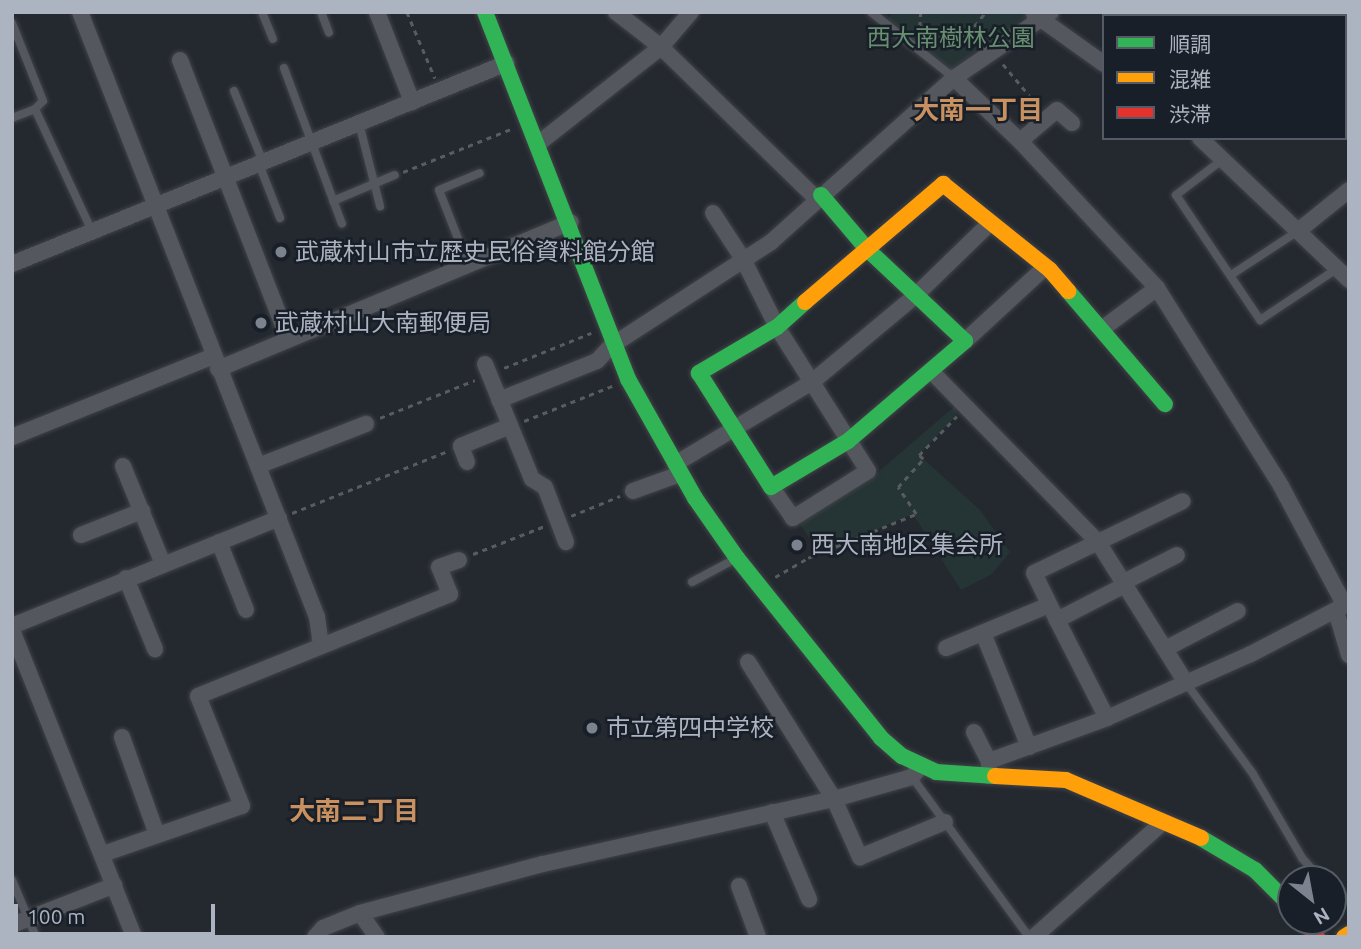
<!DOCTYPE html>
<html>
<head>
<meta charset="utf-8">
<style>
	body { margin:0 }
	#map { position:relative; width:1361px; height:949px; overflow:hidden; background:#24292f; font-family:Ubuntu,"Noto Sans JP",sans-serif }
	div>[style] { position:absolute }
	[style*='--x'] { left:calc(var(--x)*1px); top:calc(var(--y)*1px); width:calc(var(--w)*1px); rotate:calc(var(--a)*1deg) }
	.green>* { inset:0; background:#253435 }
	.path>* { height:2.5px; margin-top:-1.25px; transform-origin:0; background:repeating-linear-gradient(90deg,#585c61 0 5px,transparent 0 10px) }
	.roads { filter:drop-shadow(0 0 2px #404348) drop-shadow(0 0 2px #404348) }
	.lane>* { height:8px; margin:-4px; padding:0 4px; transform-origin:4px; border-radius:4px; background:#54575d }
	.street>* { height:16px; margin:-8px; padding:0 8px; transform-origin:8px; border-radius:8px; background:#54575d }
	.fast>* { height:16px; margin:-8px; padding:0 8px; transform-origin:8px; border-radius:8px; background:#30b455 }
	.slow>* { height:16px; margin:-8px; padding:0 8px; transform-origin:8px; border-radius:8px; background:#ff9f0a }
	.jam>* { height:16px; margin:-8px; padding:0 8px; transform-origin:8px; border-radius:8px; background:#e5322d }
	.dots>* { width:19px; height:19px; translate:-50% -50%; box-sizing:border-box; border:4px solid #191f28; border-radius:50% }
	span { translate:-50% -50%; white-space:nowrap; text-align:center; line-height:1.15; -webkit-text-stroke:5px #191f28; paint-order:stroke }
	.park-label { font-size:24px; color:#678f71 }
	.poi-label { font-size:24px; color:#adb4c1 }
	.left { translate:0 -50%; text-align:left }
	.neighbourhood-label { font-size:26px; color:#c99160; font-weight:700 }
	.frame { position:absolute; inset:0; border:14px solid #adb4c1; pointer-events:none }
	.legend { position:absolute; left:1102px; top:14px; width:245px; height:126px; box-sizing:border-box; background:#191f28; border:2px solid #545b65; margin:0; padding:9px 12px; list-style:none; font-size:21px; color:#adb4c1 }
	.legend li { display:flex; align-items:center; gap:14px; height:35px }
	.legend b { width:35px; border:2px solid #545b65 }
	.north { position:absolute; left:1277px; top:865px; width:70px; height:70px; box-sizing:border-box; background:#191f28; border:2px solid #545b65; border-radius:50%; rotate:149deg; font-size:19px; font-weight:700; line-height:28px; text-align:center; color:#adb4c1 }
	.north::after { content:''; display:block; margin:auto; width:24px; height:32px; background:#7d838e; clip-path:polygon(50% 0,100% 100%,50% 72%,0 100%) }
	.scale { position:absolute; left:14px; top:904px; width:201px; height:32px; box-sizing:border-box; border:4px solid #adb4c1; border-top:0; padding-left:9px; font-size:21px; line-height:24px; white-space:nowrap; color:#adb4c1; -webkit-text-stroke:5px #191f28; paint-order:stroke }
</style>
</head>
<body>
<div id="map">
	<div class="green">
		<div style="clip-path:polygon(893px 12px,1028px 12px,1030px 13px,950px 70px,887px 20px)"></div>
		<div style="clip-path:polygon(955px 406px,957px 415px,919px 455px,980px 510px,1010px 552px,992px 574px,961px 590px,913px 514px,819px 554px,799px 522px,877px 473px)"></div>
	</div>
	<div class="path">
		<div style="--x:407;--y:12;--w:72;--a:67"></div>
		<div style="--x:921;--y:12;--w:13;--a:94"></div>
		<div style="--x:920;--y:25;--w:26;--a:32"></div>
		<div style="--x:942;--y:39;--w:26;--a:-11"></div>
		<div style="--x:968;--y:34;--w:28;--a:-51"></div>
		<div style="--x:978;--y:27;--w:14;--a:56"></div>
		<div style="--x:1003;--y:64;--w:56;--a:50.1"></div>
		<div style="--x:403;--y:172;--w:116;--a:-21.7"></div>
		<div style="--x:504;--y:368;--w:94;--a:-21.9"></div>
		<div style="--x:380;--y:418;--w:102;--a:-21.8"></div>
		<div style="--x:524;--y:421;--w:95;--a:-21.7"></div>
		<div style="--x:292;--y:513;--w:168;--a:-21.7"></div>
		<div style="--x:571;--y:516;--w:53;--a:-22.2"></div>
		<div style="--x:473;--y:554;--w:77;--a:-21.3"></div>
		<div style="--x:775;--y:577;--w:38;--a:-30"></div>
		<div style="--x:808;--y:558;--w:117;--a:-22.2"></div>
		<div style="--x:916;--y:514;--w:32;--a:-124"></div>
		<div style="--x:898;--y:487;--w:38;--a:-48"></div>
		<div style="--x:923;--y:459;--w:6;--a:-135"></div>
		<div style="--x:919;--y:455;--w:54;--a:-45.7"></div>
	</div>
	<div class="roads">
		<div class="lane">
			<div style="--x:262;--y:12;--w:29;--a:68"></div>
			<div style="--x:321;--y:12;--w:22;--a:69"></div>
			<div style="--x:871;--y:12;--w:106;--a:38.5"></div>
			<div style="--x:1131;--y:12;--w:6;--a:45"></div>
			<div style="--x:1241;--y:12;--w:6;--a:45"></div>
			<div style="--x:1223;--y:16;--w:5;--a:-53"></div>
			<div style="--x:1330;--y:16;--w:4;--a:-63"></div>
			<div style="--x:12;--y:23;--w:84;--a:68.3"></div>
			<div style="--x:43;--y:101;--w:11;--a:135"></div>
			<div style="--x:284;--y:68;--w:166;--a:69.6"></div>
			<div style="--x:234;--y:91;--w:77;--a:67.8"></div>
			<div style="--x:12;--y:118;--w:25;--a:-21"></div>
			<div style="--x:35;--y:109;--w:135;--a:65"></div>
			<div style="--x:359;--y:123;--w:86;--a:75.8"></div>
			<div style="--x:1222;--y:160;--w:58;--a:142.7"></div>
			<div style="--x:1176;--y:195;--w:151;--a:56.1"></div>
			<div style="--x:1260;--y:320;--w:90;--a:-33.7"></div>
			<div style="--x:259;--y:164;--w:58;--a:68.7"></div>
			<div style="--x:333;--y:201;--w:67;--a:-22.8"></div>
			<div style="--x:468;--y:264;--w:79;--a:-111.4"></div>
			<div style="--x:439;--y:190;--w:44;--a:-22.5"></div>
			<div style="--x:1231;--y:275;--w:80;--a:-33.3"></div>
			<div style="--x:692;--y:582;--w:49;--a:-28.1"></div>
			<div style="--x:1186;--y:683;--w:113;--a:53.6"></div>
			<div style="--x:1253;--y:774;--w:97;--a:59.7"></div>
			<div style="--x:1302;--y:858;--w:28;--a:48"></div>
			<div style="--x:912;--y:777;--w:198;--a:53.8"></div>
			<div style="--x:12;--y:880;--w:62;--a:67.2"></div>
			<div style="--x:1333;--y:888;--w:20;--a:37"></div>
		</div>
		<div class="street">
			<div style="--x:80;--y:12;--w:650;--a:68.61"></div>
			<div style="--x:317;--y:617;--w:29;--a:82"></div>
			<div style="--x:377;--y:12;--w:97;--a:68.7"></div>
			<div style="--x:616;--y:12;--w:57;--a:37.9"></div>
			<div style="--x:661;--y:47;--w:218;--a:44.3"></div>
			<div style="--x:1034;--y:14;--w:86;--a:35.5"></div>
			<div style="--x:180;--y:60;--w:299;--a:68.8"></div>
			<div style="--x:954;--y:78;--w:91;--a:43.7"></div>
			<div style="--x:1020;--y:141;--w:201;--a:47"></div>
			<div style="--x:1157;--y:288;--w:234;--a:57.9"></div>
			<div style="--x:1281;--y:486;--w:136;--a:61.9"></div>
			<div style="--x:1200;--y:138;--w:206;--a:43.6"></div>
			<div style="--x:1020;--y:141;--w:48;--a:-40"></div>
			<div style="--x:1057;--y:110;--w:20;--a:41"></div>
			<div style="--x:539;--y:143;--w:155;--a:-38.2"></div>
			<div style="--x:661;--y:47;--w:46;--a:-49.4"></div>
			<div style="--x:713;--y:213;--w:55;--a:56.9"></div>
			<div style="--x:743;--y:259;--w:76;--a:63.4"></div>
			<div style="--x:777;--y:327;--w:170;--a:57.7"></div>
			<div style="--x:868;--y:471;--w:89;--a:147.9"></div>
			<div style="--x:793;--y:518;--w:38;--a:-125"></div>
			<div style="--x:1298;--y:231;--w:65;--a:-38.8"></div>
			<div style="--x:12;--y:264;--w:534;--a:-22.1"></div>
			<div style="--x:1102;--y:329;--w:69;--a:-36.7"></div>
			<div style="--x:965;--y:341;--w:108;--a:-42.7"></div>
			<div style="--x:485;--y:364;--w:124;--a:67.8"></div>
			<div style="--x:532;--y:479;--w:15;--a:32"></div>
			<div style="--x:545;--y:487;--w:59;--a:69.1"></div>
			<div style="--x:218;--y:369;--w:382;--a:-22.6"></div>
			<div style="--x:932;--y:372;--w:238;--a:45.7"></div>
			<div style="--x:1098;--y:542;--w:166;--a:58"></div>
			<div style="--x:499;--y:400;--w:105;--a:-21.7"></div>
			<div style="--x:597;--y:361;--w:21;--a:-47"></div>
			<div style="--x:611;--y:346;--w:191;--a:-33"></div>
			<div style="--x:771;--y:242;--w:246;--a:-41.9"></div>
			<div style="--x:954;--y:78;--w:117;--a:-34.2"></div>
			<div style="--x:12;--y:437;--w:217;--a:-21.9"></div>
			<div style="--x:467;--y:462;--w:17;--a:-111"></div>
			<div style="--x:461;--y:446;--w:53;--a:-22.2"></div>
			<div style="--x:675;--y:464;--w:160;--a:-30.9"></div>
			<div style="--x:812;--y:382;--w:134;--a:-39.9"></div>
			<div style="--x:915;--y:296;--w:105;--a:-44.2"></div>
			<div style="--x:123;--y:466;--w:106;--a:67.8"></div>
			<div style="--x:258;--y:466;--w:116;--a:-21.3"></div>
			<div style="--x:633;--y:491;--w:50;--a:-19.9"></div>
			<div style="--x:81;--y:535;--w:66;--a:-21.5"></div>
			<div style="--x:219;--y:542;--w:73;--a:68.3"></div>
			<div style="--x:126;--y:578;--w:77;--a:67.8"></div>
			<div style="--x:1126;--y:581;--w:57;--a:-27"></div>
			<div style="--x:1127;--y:584;--w:79;--a:152.8"></div>
			<div style="--x:1057;--y:620;--w:52;--a:-116.1"></div>
			<div style="--x:1034;--y:573;--w:165;--a:-25.8"></div>
			<div style="--x:1336;--y:611;--w:46;--a:73.5"></div>
			<div style="--x:1057;--y:620;--w:110;--a:63"></div>
			<div style="--x:12;--y:626;--w:288;--a:-22"></div>
			<div style="--x:12;--y:630;--w:330;--a:68.3"></div>
			<div style="--x:983;--y:633;--w:123;--a:68"></div>
			<div style="--x:946;--y:648;--w:112;--a:-22.7"></div>
			<div style="--x:1165;--y:649;--w:82;--a:-27.5"></div>
			<div style="--x:748;--y:662;--w:162;--a:57.9"></div>
			<div style="--x:834;--y:799;--w:64;--a:65.9"></div>
			<div style="--x:860;--y:857;--w:92;--a:-22.4"></div>
			<div style="--x:974;--y:732;--w:33;--a:63"></div>
			<div style="--x:122;--y:737;--w:104;--a:70.3"></div>
			<div style="--x:989;--y:776;--w:15;--a:-90"></div>
			<div style="--x:989;--y:761;--w:126;--a:-20"></div>
			<div style="--x:1107;--y:718;--w:158;--a:-24"></div>
			<div style="--x:1251;--y:654;--w:110;--a:-27.5"></div>
			<div style="--x:772;--y:812;--w:95;--a:67"></div>
			<div style="--x:103;--y:854;--w:147;--a:-19.1"></div>
			<div style="--x:242;--y:806;--w:118;--a:-111.8"></div>
			<div style="--x:198;--y:696;--w:272;--a:-22"></div>
			<div style="--x:450;--y:594;--w:29;--a:-112"></div>
			<div style="--x:439;--y:567;--w:21;--a:-19"></div>
			<div style="--x:739;--y:886;--w:54;--a:69.6"></div>
			<div style="--x:360;--y:913;--w:29;--a:55"></div>
			<div style="--x:12;--y:925;--w:110;--a:-21.2"></div>
			<div style="--x:315;--y:937;--w:12;--a:-48"></div>
			<div style="--x:323;--y:928;--w:40;--a:-22"></div>
			<div style="--x:360;--y:913;--w:189;--a:-15"></div>
			<div style="--x:543;--y:864;--w:298;--a:-12.6"></div>
			<div style="--x:834;--y:799;--w:81;--a:-15.8"></div>
			<div style="--x:912;--y:777;--w:14;--a:-51"></div>
			<div style="--x:1034;--y:937;--w:173;--a:-41.7"></div>
		</div>
		<div class="fast">
			<div style="--x:485;--y:12;--w:394;--a:68.7"></div>
			<div style="--x:628;--y:379;--w:137;--a:60.6"></div>
			<div style="--x:695;--y:498;--w:73;--a:55"></div>
			<div style="--x:737;--y:558;--w:231;--a:51.3"></div>
			<div style="--x:881;--y:738;--w:28;--a:41"></div>
			<div style="--x:902;--y:756;--w:38;--a:25"></div>
			<div style="--x:936;--y:772;--w:59;--a:3.9"></div>
			<div style="--x:1068;--y:291;--w:149;--a:49.4"></div>
			<div style="--x:805;--y:302;--w:38;--a:138"></div>
			<div style="--x:777;--y:327;--w:91;--a:149.5"></div>
			<div style="--x:699;--y:373;--w:135;--a:57.7"></div>
			<div style="--x:771;--y:487;--w:90;--a:-30.9"></div>
			<div style="--x:848;--y:441;--w:154;--a:-40.5"></div>
			<div style="--x:965;--y:341;--w:134;--a:-136.8"></div>
			<div style="--x:867;--y:249;--w:71;--a:-130.4"></div>
			<div style="--x:1201;--y:838;--w:63;--a:30.7"></div>
			<div style="--x:1255;--y:870;--w:51;--a:45"></div>
		</div>
		<div class="slow">
			<div style="--x:805;--y:302;--w:182;--a:-40.5"></div>
			<div style="--x:943;--y:184;--w:137;--a:38.8"></div>
			<div style="--x:1050;--y:270;--w:28;--a:49"></div>
			<div style="--x:995;--y:776;--w:71;--a:3.2"></div>
			<div style="--x:1066;--y:780;--w:147;--a:23.2"></div>
			<div style="--x:1344;--y:937;--w:6;--a:-31"></div>
		</div>
		<div class="jam">
			<div style="--x:1304;--y:921;--w:21;--a:51"></div>
		</div>
	</div>
	<div class="dots">
		<div style="left:281px;top:252px;background:#7d838e"></div>
		<div style="left:261px;top:323px;background:#7d838e"></div>
		<div style="left:797px;top:545px;background:#7d838e"></div>
		<div style="left:592px;top:728px;background:#7d838e"></div>
	</div>
	<div class="park-label">
		<span style="left:951px;top:38px">西大南樹林公園</span>
	</div>
	<div class="poi-label">
		<span class="left" style="left:295px;top:252px">武蔵村山市立歴史民俗資料館分館</span>
		<span class="left" style="left:275px;top:323px">武蔵村山大南郵便局</span>
		<span class="left" style="left:811px;top:545px">西大南地区集会所</span>
		<span class="left" style="left:606px;top:728px">市立第四中学校</span>
	</div>
	<div class="neighbourhood-label">
		<span style="left:978px;top:110px">大南一丁目</span>
		<span style="left:354px;top:811px">大南二丁目</span>
	</div>
	<div class="frame"></div>
	<ul class="legend">
	<li><b style="height:9px;background:#30b455"></b>順調</li>
	<li><b style="height:9px;background:#ff9f0a"></b>混雑</li>
	<li><b style="height:9px;background:#e5322d"></b>渋滞</li>
	</ul>
	<div class="north">N</div>
	<div class="scale">100 m</div>
</div>
</body>
</html>
